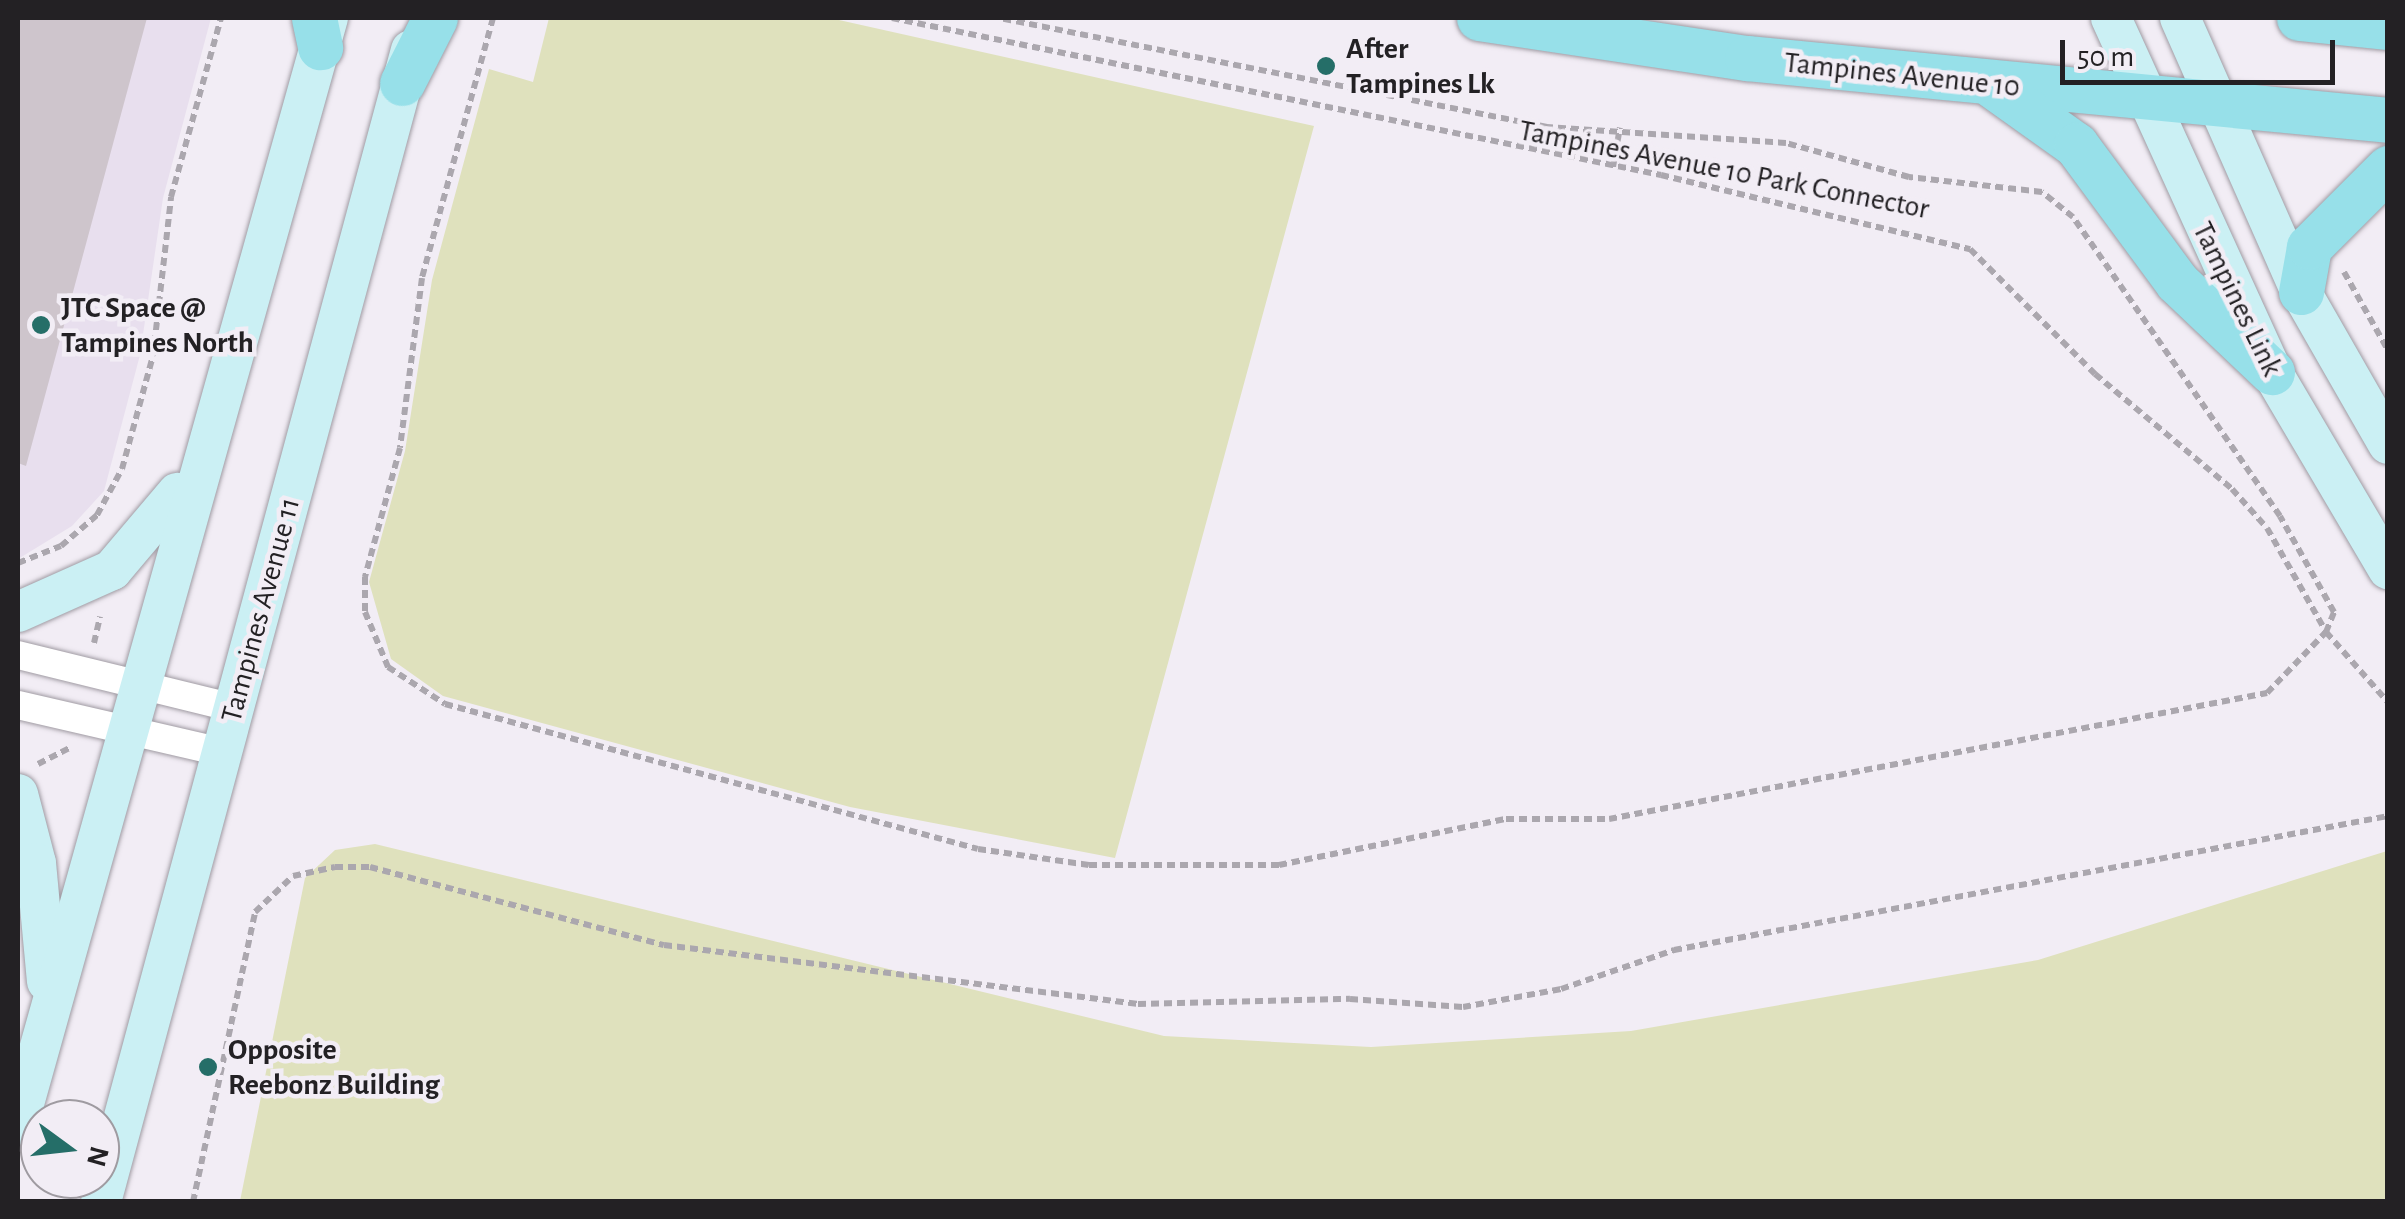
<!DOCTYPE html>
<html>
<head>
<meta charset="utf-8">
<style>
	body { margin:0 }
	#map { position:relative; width:2405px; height:1219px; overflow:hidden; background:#f2edf5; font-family:"Alegreya Sans",sans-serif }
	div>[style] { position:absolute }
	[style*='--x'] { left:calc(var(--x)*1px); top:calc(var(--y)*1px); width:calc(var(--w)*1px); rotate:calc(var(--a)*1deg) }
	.built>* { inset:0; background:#e8dfee }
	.green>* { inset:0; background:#dfe1bd }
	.building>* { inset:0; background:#cec5cc }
	.path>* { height:6px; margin-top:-3px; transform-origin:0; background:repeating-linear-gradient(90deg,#aba7ae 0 8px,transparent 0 13px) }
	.roads { filter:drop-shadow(0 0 2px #a09ba3) drop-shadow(0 0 2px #a09ba3) }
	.street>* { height:28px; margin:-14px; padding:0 14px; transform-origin:14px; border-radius:14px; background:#fff }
	.secondary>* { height:40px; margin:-20px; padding:0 20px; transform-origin:20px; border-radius:20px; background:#cbf0f4 }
	.primary>* { height:45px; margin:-22.5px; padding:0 22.5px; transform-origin:22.5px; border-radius:22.5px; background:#97e0e9 }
	.dots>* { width:28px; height:28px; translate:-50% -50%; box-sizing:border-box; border:5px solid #f2edf5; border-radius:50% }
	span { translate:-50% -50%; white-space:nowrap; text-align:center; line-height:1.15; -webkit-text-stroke:9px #f2edf5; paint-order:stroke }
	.poi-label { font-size:30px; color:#232124; font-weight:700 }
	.left { translate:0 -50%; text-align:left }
	.street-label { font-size:30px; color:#232124 }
	.frame { position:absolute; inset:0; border:20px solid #232124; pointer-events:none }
	.north { position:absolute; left:20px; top:1099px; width:100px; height:100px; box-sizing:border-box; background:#f2edf5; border:2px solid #9f9ba1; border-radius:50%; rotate:105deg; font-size:28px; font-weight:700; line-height:40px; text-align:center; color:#232124 }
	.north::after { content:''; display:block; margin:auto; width:35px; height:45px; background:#256e68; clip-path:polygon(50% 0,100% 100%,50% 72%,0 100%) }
	.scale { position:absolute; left:2060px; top:40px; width:275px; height:45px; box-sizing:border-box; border:5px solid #232124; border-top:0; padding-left:12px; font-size:30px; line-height:35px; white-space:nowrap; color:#232124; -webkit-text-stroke:8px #f2edf5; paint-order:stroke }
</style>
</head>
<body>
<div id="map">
	<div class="built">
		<div style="clip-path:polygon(18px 18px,211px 18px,163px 198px,140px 355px,104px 491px,72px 526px,18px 559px)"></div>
	</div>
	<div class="green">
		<div style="clip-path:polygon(549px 18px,830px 18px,1314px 126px,1115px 858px,850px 807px,443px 696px,391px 659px,369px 582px,405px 451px,432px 280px,489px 69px,533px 82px)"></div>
		<div style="clip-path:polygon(375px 844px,1164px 1036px,1371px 1047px,1631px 1031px,2038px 960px,2387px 851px,2387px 1201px,240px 1201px,305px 878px,335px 850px)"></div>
	</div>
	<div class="building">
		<div style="clip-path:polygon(18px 18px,147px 18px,26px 466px,18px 463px)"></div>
	</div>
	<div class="path">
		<div style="--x:493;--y:18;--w:270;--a:105.3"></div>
		<div style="--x:422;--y:278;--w:171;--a:97.4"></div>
		<div style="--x:400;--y:448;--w:134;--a:105.2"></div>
		<div style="--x:365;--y:577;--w:35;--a:90"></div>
		<div style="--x:365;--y:612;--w:60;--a:67.3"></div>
		<div style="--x:388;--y:667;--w:68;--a:33"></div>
		<div style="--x:445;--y:704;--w:552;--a:15.22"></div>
		<div style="--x:978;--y:849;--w:112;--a:8.2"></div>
		<div style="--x:1089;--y:865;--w:190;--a:0"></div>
		<div style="--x:1279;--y:865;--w:232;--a:-11.5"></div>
		<div style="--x:1506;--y:819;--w:103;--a:0"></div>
		<div style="--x:1609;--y:819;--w:670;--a:-10.84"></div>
		<div style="--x:2267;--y:693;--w:85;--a:-46"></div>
		<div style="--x:2326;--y:632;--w:22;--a:-68"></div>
		<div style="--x:2334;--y:612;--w:110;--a:-119.4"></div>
		<div style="--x:2280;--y:516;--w:364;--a:-124.7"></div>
		<div style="--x:2073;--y:217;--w:40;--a:-141"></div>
		<div style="--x:2042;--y:192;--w:134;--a:-173.6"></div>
		<div style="--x:1909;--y:177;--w:128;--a:-164.5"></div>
		<div style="--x:1786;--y:143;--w:240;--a:-176.2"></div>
		<div style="--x:1547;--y:127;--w:558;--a:-168.73"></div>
		<div style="--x:892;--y:18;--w:785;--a:11.54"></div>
		<div style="--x:1661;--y:175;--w:318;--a:13.5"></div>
		<div style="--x:1970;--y:249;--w:177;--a:45"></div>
		<div style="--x:2095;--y:374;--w:179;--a:40"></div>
		<div style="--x:2232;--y:489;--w:52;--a:48.1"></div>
		<div style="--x:2267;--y:528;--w:120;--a:60.4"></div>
		<div style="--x:2326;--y:632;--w:94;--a:48.5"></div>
		<div style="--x:1613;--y:167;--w:40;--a:-80"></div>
		<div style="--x:2344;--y:272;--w:90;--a:60.6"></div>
		<div style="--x:18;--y:563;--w:46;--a:-21.6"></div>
		<div style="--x:61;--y:546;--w:48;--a:-40.7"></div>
		<div style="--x:97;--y:515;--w:52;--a:-61.5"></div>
		<div style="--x:122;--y:469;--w:117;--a:-74.7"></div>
		<div style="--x:153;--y:356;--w:160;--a:-83.5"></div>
		<div style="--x:171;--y:197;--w:186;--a:-74.4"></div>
		<div style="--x:94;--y:643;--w:27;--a:-77"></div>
		<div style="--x:38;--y:764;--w:35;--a:-27"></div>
		<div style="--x:193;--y:1202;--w:297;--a:-77.9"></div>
		<div style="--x:255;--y:912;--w:52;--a:-43.5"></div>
		<div style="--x:293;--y:876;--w:43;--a:-12.1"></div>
		<div style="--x:335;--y:867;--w:35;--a:0"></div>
		<div style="--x:370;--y:867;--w:304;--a:14.9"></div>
		<div style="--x:664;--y:945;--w:478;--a:7.1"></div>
		<div style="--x:1138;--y:1004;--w:212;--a:-1.4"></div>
		<div style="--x:1350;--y:999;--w:113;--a:4"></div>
		<div style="--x:1463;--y:1007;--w:100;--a:-10.4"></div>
		<div style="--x:1561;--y:989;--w:120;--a:-19"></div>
		<div style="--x:1674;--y:950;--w:726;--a:-10.63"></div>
	</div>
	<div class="roads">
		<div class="street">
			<div style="--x:18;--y:655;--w:222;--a:13.8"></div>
			<div style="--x:18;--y:705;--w:209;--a:13"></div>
		</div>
		<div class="secondary">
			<div style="--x:2111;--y:18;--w:389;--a:65.5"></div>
			<div style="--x:2272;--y:372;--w:229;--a:59.5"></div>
			<div style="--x:2180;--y:18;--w:300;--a:66.2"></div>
			<div style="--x:2301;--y:292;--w:175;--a:60.2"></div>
			<div style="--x:18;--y:612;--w:103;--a:-24.1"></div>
			<div style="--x:112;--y:570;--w:101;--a:-49.8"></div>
			<div style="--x:18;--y:794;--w:71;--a:75.4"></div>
			<div style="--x:36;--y:863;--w:119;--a:84.7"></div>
			<div style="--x:18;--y:1125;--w:1150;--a:-74.36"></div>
			<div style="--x:101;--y:1202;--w:1193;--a:-74.94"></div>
		</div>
		<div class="primary">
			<div style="--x:314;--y:18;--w:30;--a:78"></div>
			<div style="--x:1479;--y:18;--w:271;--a:8.5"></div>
			<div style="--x:1747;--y:58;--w:644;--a:5.52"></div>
			<div style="--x:2299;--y:18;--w:89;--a:5.8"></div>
			<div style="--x:402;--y:83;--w:73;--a:-63.1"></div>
			<div style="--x:1993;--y:86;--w:102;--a:35.4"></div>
			<div style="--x:2076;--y:145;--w:170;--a:53.6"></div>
			<div style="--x:2177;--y:282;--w:131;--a:43.5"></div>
			<div style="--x:2301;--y:292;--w:46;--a:-79.9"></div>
			<div style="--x:2309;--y:247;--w:112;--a:-45"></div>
		</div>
	</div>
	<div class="dots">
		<div style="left:1326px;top:66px;background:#256e68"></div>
		<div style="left:41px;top:325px;background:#256e68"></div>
		<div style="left:208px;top:1067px;background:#256e68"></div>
	</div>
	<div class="poi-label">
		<span class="left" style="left:1346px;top:66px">After<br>Tampines Lk</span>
		<span class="left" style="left:61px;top:325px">JTC Space @<br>Tampines North</span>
		<span class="left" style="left:228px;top:1067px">Opposite<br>Reebonz Building</span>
	</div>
	<div class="street-label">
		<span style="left:1902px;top:75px;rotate:6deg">Tampines Avenue 10</span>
		<span style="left:1724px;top:170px;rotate:11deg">Tampines Avenue 10 Park Connector</span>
		<span style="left:2237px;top:299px;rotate:64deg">Tampines Link</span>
		<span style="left:261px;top:610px;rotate:-75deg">Tampines Avenue 11</span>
	</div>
	<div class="frame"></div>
	<div class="north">N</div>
	<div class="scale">50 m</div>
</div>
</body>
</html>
